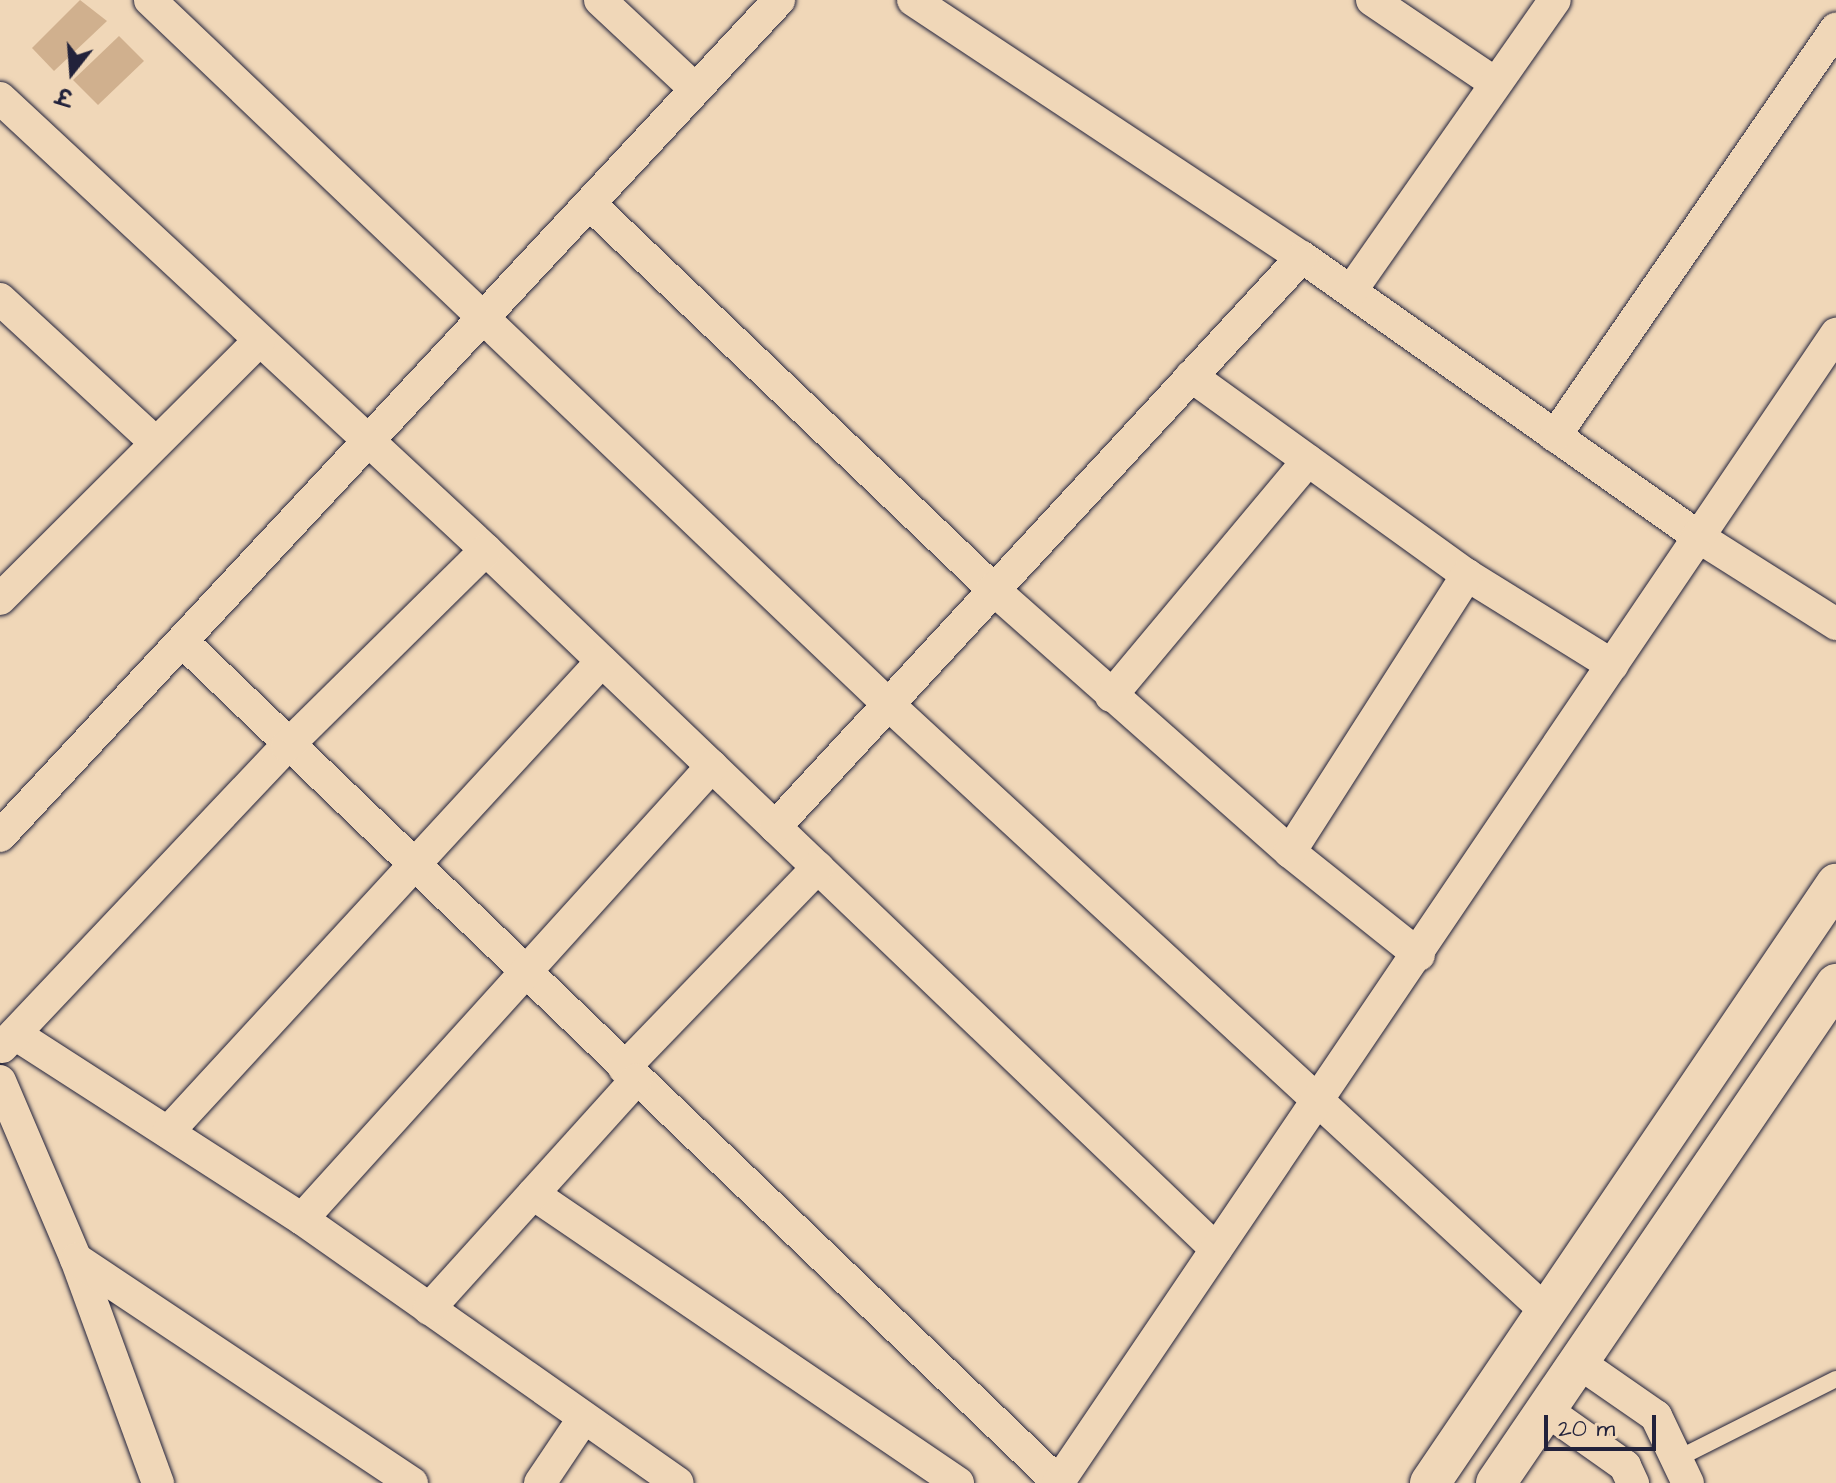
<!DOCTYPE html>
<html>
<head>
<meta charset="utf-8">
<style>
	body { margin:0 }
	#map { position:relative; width:1836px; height:1483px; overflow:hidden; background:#f0d7b8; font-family:"Architects Daughter","Playpen Sans Deva",sans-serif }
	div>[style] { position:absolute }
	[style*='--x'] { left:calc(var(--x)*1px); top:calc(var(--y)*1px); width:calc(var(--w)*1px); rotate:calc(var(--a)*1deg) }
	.building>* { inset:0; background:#d0b08e }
	.roads { filter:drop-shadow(0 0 2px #22223b) drop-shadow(0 0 2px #22223b) }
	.service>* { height:16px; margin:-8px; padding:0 8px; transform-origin:8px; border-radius:8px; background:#f0d7b8 }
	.minor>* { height:32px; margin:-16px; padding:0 16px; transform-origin:16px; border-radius:16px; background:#f0d7b8 }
	.tertiary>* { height:40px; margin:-20px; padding:0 20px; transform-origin:20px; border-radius:20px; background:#f0d7b8 }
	span { translate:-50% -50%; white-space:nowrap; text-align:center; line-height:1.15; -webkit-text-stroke:7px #f0d7b8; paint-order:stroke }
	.north { position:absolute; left:32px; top:32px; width:80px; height:80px; -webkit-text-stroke:6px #f0d7b8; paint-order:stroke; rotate:197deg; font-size:22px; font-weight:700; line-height:32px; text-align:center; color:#22223b }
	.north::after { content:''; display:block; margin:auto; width:28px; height:36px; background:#22223b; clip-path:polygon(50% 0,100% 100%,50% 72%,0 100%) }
	.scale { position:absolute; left:1544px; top:1415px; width:112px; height:36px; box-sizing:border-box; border:4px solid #22223b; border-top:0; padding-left:10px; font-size:24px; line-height:28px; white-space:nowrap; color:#22223b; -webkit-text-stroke:6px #f0d7b8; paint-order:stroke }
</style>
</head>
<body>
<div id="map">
	<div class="building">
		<div style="clip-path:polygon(80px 0,107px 21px,54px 71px,32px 48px)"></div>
		<div style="clip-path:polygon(119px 36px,144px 61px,98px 105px,73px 80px)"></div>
	</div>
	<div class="roads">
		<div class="service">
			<div style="--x:1677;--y:1459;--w:178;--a:-26.7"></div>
		</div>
		<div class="minor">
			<div style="--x:150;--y:0;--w:1021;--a:43.65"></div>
			<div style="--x:889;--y:705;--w:894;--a:42.69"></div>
			<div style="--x:600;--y:0;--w:130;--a:43.1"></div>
			<div style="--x:913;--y:0;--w:466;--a:33.5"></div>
			<div style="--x:1302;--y:257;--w:484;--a:35.2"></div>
			<div style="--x:1697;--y:536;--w:165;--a:32.3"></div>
			<div style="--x:1372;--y:0;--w:148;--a:34"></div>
			<div style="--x:0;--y:98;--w:664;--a:42.92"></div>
			<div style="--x:486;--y:550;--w:1011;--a:43.76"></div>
			<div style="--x:590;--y:204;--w:557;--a:43.69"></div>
			<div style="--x:993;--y:589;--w:397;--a:41.5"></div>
			<div style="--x:1290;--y:852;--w:165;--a:38.6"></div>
			<div style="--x:1351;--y:291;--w:355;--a:-55"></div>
			<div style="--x:0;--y:299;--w:209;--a:42.7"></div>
			<div style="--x:1191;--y:376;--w:340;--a:35.8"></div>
			<div style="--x:1467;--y:575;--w:171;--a:31.8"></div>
			<div style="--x:1555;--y:436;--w:495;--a:-55.4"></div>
			<div style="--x:0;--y:599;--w:366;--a:-44.9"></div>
			<div style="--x:184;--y:643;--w:1212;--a:43.83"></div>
			<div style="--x:1111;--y:696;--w:307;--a:-50.1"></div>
			<div style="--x:775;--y:827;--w:776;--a:-47.24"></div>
			<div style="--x:0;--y:836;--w:1143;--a:-47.02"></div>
			<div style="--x:1290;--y:852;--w:329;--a:-57.4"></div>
			<div style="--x:15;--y:1034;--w:341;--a:32.8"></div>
			<div style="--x:302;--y:1219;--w:459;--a:35.1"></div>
			<div style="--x:2;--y:1047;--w:415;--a:-46.6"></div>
			<div style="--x:287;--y:746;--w:279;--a:-44.6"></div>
			<div style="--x:624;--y:1068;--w:279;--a:-46"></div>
			<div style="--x:0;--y:1081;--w:194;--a:66.9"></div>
			<div style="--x:76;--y:1259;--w:239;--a:69.9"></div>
			<div style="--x:168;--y:1132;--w:640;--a:-47.34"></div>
			<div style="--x:533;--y:1194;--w:514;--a:34.22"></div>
			<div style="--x:302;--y:1219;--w:611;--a:-47.85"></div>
			<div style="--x:76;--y:1259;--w:404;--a:33.7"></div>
			<div style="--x:429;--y:1309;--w:309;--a:-47.9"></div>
			<div style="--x:1578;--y:1362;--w:95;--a:34.7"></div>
			<div style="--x:1656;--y:1416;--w:74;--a:64.5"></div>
			<div style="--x:1546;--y:1410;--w:97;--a:35.3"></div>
			<div style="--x:1625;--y:1466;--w:19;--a:65"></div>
			<div style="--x:540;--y:1483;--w:77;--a:-56.1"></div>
			<div style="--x:1058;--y:1483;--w:1388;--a:-55.9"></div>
		</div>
		<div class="tertiary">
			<div style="--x:1430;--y:1483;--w:724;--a:-55.87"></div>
			<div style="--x:1496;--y:1483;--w:604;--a:-55.73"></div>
		</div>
	</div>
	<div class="north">उ</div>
	<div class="scale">20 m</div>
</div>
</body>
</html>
